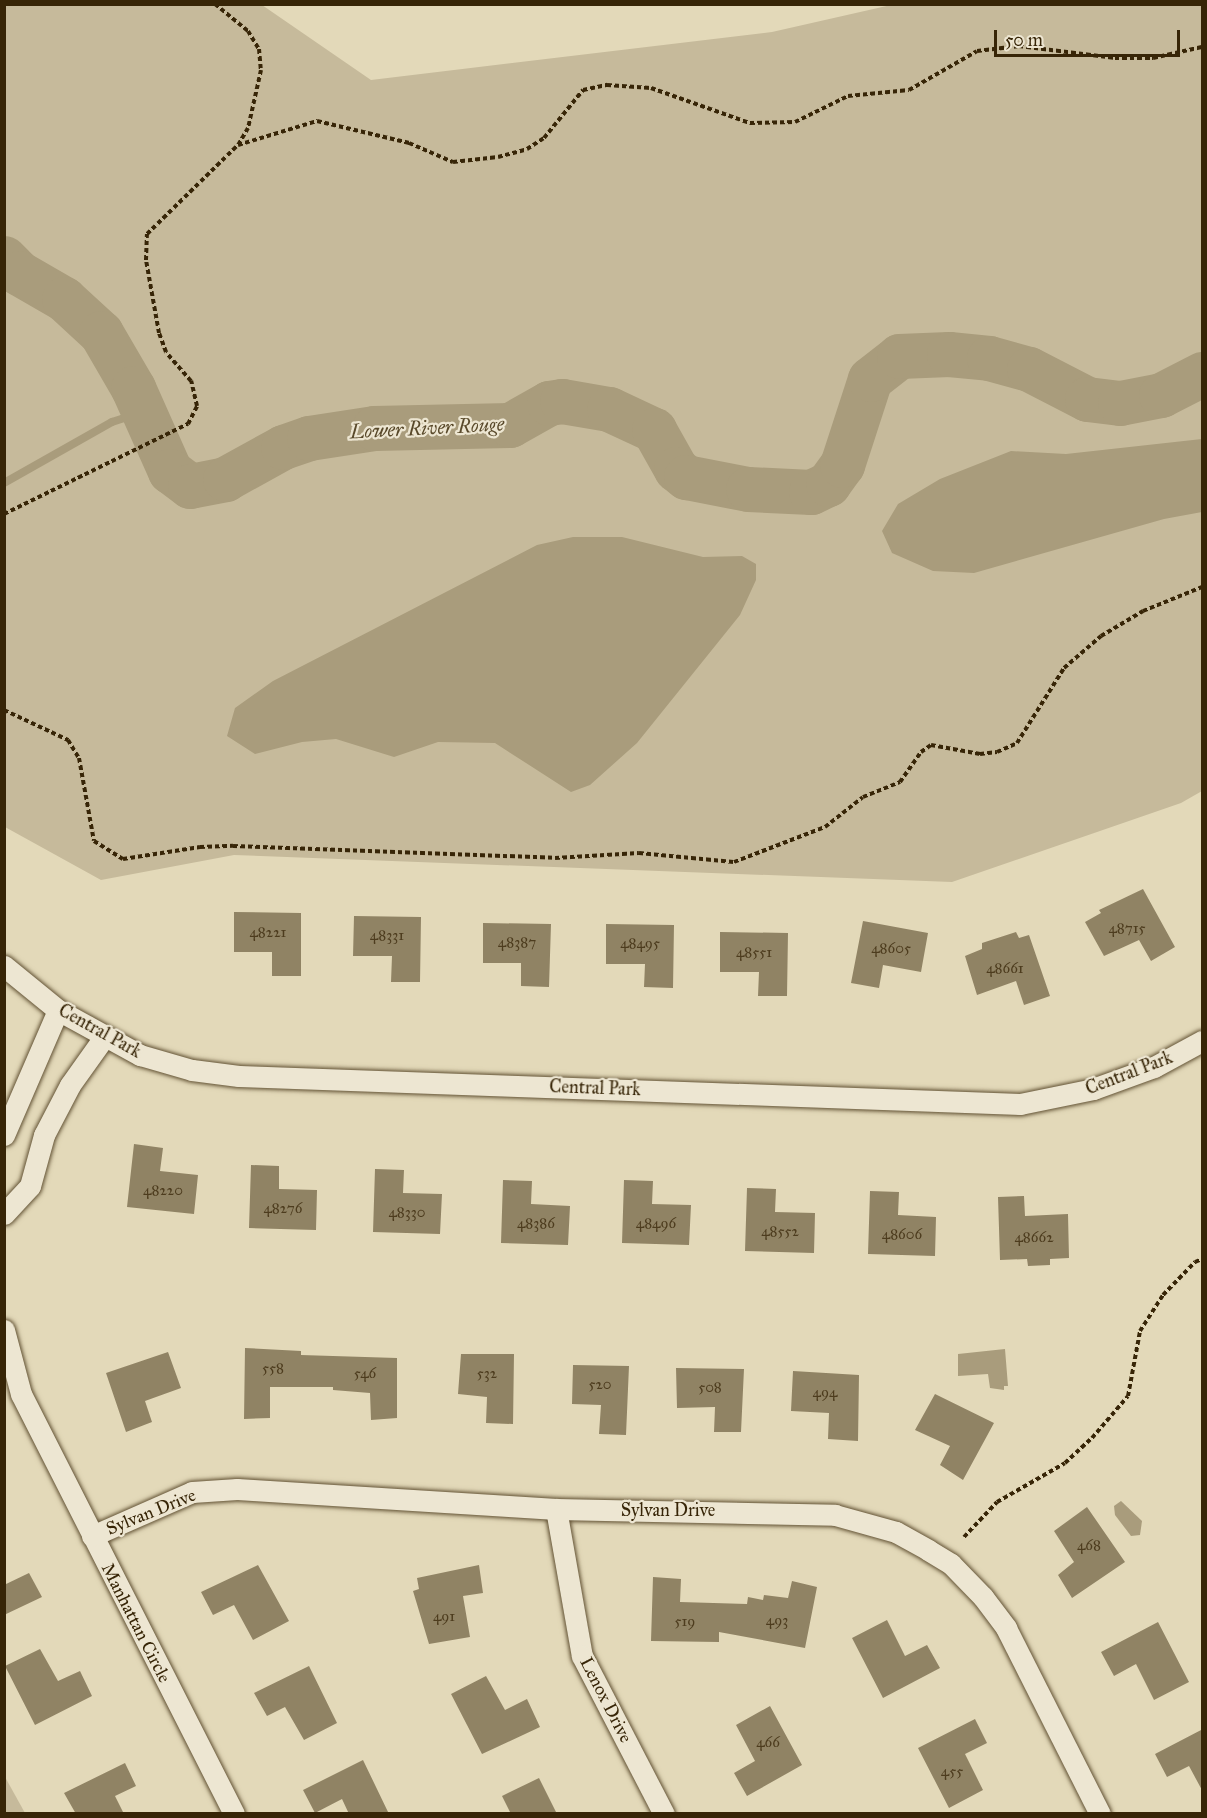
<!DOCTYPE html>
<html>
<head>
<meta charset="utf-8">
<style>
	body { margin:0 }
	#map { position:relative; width:1207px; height:1818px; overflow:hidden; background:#e3d9b9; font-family:"IM FELL Great Primer",serif }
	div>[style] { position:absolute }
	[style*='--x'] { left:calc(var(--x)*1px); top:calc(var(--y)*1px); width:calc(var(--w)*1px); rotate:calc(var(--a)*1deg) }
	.green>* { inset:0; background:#c6ba9b }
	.water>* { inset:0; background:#a99c7c }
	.stream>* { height:8px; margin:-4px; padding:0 4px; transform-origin:4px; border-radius:4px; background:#a99c7c }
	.river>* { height:45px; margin:-22.5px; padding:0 22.5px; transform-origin:22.5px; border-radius:22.5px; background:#a99c7c }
	.building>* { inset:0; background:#908364 }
	.path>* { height:4px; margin-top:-2px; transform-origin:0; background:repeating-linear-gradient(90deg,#372507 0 4.5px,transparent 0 7.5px) }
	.roads { filter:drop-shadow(0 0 2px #625234) drop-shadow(0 0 2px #625234) }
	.minor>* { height:21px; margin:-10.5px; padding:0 10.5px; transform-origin:10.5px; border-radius:10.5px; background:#ede6d2 }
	span { translate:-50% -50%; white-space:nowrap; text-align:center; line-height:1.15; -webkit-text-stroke:4.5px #ede6d2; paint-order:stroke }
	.number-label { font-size:15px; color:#4d3c1e }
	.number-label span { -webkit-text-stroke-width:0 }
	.street-label { font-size:18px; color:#372507 }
	.water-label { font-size:20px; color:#59492a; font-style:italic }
	.frame { position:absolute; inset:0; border:6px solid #372507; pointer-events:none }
	.scale { position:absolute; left:994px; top:30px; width:186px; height:27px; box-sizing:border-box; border:3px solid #372507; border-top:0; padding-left:8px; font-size:18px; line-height:21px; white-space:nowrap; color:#372507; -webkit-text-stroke:4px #ede6d2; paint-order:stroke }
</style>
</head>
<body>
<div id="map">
	<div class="green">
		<div style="clip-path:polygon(5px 5px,262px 5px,371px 80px,772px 32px,891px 5px,1202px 5px,1202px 791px,1181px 803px,952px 882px,234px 855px,101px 880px,5px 827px)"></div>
		<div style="clip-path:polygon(4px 1777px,5px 1777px,25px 1813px,5px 1813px)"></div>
	</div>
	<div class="water">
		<div style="clip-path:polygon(1202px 439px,1202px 512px,1164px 519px,974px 573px,933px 571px,892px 553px,882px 531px,898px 504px,940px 479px,1011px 451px,1066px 454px)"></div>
		<div style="clip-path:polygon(573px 537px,622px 537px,703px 557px,742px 556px,756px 564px,756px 580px,740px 615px,637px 743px,590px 785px,571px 792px,495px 743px,438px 742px,394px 757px,336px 739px,302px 742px,255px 754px,227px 736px,235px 708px,273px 681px,537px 545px)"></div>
		<div style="clip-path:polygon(1005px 1349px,1008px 1386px,1004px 1386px,1004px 1390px,990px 1388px,988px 1374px,958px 1376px,958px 1354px)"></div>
		<div style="clip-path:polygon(1121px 1501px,1142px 1521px,1140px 1535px,1131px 1536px,1115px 1515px,1114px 1506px)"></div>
	</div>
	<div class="stream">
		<div style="--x:4;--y:483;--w:124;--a:-29.5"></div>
		<div style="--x:112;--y:422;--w:33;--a:-18"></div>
	</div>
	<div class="river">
		<div style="--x:4;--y:258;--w:21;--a:45"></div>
		<div style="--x:19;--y:273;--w:52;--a:30"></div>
		<div style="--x:64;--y:299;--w:50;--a:42.6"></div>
		<div style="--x:101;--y:333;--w:64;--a:59.8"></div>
		<div style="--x:133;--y:388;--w:91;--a:66"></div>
		<div style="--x:170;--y:471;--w:25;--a:37"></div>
		<div style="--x:190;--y:486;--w:36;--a:-11"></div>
		<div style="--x:225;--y:479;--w:66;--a:-28.9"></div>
		<div style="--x:283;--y:447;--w:28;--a:-19"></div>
		<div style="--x:309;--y:438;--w:66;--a:-8.7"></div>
		<div style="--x:374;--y:428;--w:136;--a:-1.3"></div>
		<div style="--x:510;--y:425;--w:45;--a:-29.4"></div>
		<div style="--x:549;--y:403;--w:13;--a:-9"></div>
		<div style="--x:562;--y:401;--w:48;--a:9.7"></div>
		<div style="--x:609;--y:409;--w:50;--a:25"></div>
		<div style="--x:654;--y:430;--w:45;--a:60.6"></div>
		<div style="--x:676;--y:469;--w:13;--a:39"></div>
		<div style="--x:686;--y:477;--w:63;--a:11"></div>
		<div style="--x:748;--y:489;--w:63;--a:2.7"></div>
		<div style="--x:811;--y:492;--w:19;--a:-25"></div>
		<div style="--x:828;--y:484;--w:24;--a:-54"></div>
		<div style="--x:842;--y:465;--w:90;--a:-72"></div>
		<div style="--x:870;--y:379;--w:37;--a:-38"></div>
		<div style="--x:899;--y:356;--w:50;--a:-2.3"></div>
		<div style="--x:949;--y:354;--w:40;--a:5.7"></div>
		<div style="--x:989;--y:358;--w:41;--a:15.4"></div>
		<div style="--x:1029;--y:369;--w:65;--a:27.3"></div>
		<div style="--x:1087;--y:399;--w:33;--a:7"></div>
		<div style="--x:1120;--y:403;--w:42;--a:-11"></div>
		<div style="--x:1161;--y:395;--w:46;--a:-27.1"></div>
	</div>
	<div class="building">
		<div style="clip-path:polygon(1143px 889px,1175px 947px,1151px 961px,1139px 940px,1104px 956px,1085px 922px,1101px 913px,1099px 910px)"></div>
		<div style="clip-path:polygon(234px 912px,301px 913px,301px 976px,272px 976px,272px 952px,234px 952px)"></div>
		<div style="clip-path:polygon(354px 916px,421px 917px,420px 982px,391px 982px,392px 956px,353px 956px)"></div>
		<div style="clip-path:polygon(863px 921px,928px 933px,921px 972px,883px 965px,879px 988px,851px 983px)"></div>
		<div style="clip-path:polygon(483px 923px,551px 924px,549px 987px,521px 986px,521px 963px,483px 963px)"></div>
		<div style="clip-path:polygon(606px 924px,674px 925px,673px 988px,644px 987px,645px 964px,606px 964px)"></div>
		<div style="clip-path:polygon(720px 932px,788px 933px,787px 996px,758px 996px,759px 972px,720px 972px)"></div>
		<div style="clip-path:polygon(1016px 932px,1019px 938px,1029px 935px,1050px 996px,1024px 1005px,1016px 981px,977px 995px,965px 956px,982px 949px,982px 943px)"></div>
		<div style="clip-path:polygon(134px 1144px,163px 1148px,160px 1171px,198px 1175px,194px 1214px,127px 1207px)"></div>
		<div style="clip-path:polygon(251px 1165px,279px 1166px,279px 1189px,317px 1190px,316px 1230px,249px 1228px)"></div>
		<div style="clip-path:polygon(375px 1169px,404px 1170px,403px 1193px,442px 1194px,440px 1234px,373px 1232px)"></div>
		<div style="clip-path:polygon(503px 1180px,532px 1181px,531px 1204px,570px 1206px,568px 1245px,501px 1243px)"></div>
		<div style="clip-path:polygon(624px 1180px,653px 1181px,652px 1204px,691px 1205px,689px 1245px,622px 1243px)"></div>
		<div style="clip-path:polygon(747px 1188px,776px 1189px,775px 1212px,815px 1213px,814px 1253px,745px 1251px)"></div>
		<div style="clip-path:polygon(870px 1191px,899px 1192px,898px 1215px,936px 1217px,935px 1256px,868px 1254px)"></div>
		<div style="clip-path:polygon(1024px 1196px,1025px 1216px,1068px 1214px,1069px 1258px,1050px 1259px,1050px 1265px,1028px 1266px,1027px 1259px,1000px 1260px,998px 1197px)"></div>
		<div style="clip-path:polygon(245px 1348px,301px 1351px,301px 1355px,397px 1358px,397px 1418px,371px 1420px,370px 1393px,333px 1390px,333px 1387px,270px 1387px,270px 1418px,244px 1419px)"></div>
		<div style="clip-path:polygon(168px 1352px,181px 1388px,145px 1401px,152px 1422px,126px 1432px,106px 1373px)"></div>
		<div style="clip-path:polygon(461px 1354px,514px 1354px,513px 1424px,486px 1423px,487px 1397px,458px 1394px)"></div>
		<div style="clip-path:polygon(573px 1365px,629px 1366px,626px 1435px,599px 1434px,601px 1405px,572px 1404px)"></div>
		<div style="clip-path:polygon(676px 1368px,744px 1369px,741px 1432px,714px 1432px,715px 1407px,677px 1408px)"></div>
		<div style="clip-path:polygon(793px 1371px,859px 1375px,858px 1441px,828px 1439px,829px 1413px,791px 1411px)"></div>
		<div style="clip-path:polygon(935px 1394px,994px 1423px,963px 1480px,940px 1465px,950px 1446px,915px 1430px)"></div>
		<div style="clip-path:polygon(1087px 1507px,1125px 1562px,1072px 1598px,1058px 1575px,1074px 1562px,1054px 1531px)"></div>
		<div style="clip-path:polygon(258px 1565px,289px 1621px,253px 1640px,234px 1605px,213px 1615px,201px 1592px)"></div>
		<div style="clip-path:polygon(479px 1565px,483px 1593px,463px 1596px,470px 1637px,429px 1644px,413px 1591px,419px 1589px,417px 1578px)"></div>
		<div style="clip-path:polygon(29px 1573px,42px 1597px,4px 1615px,4px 1585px)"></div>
		<div style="clip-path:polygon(653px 1577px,681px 1579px,680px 1602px,747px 1604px,748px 1597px,763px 1600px,764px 1595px,788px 1598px,792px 1581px,817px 1587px,805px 1648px,719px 1632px,719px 1642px,651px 1641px)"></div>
		<div style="clip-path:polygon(887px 1620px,905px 1656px,927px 1645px,940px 1668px,883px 1698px,852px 1638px)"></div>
		<div style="clip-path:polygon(1158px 1622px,1189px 1682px,1154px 1700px,1136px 1664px,1114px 1676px,1101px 1652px)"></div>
		<div style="clip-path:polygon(40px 1649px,58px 1681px,80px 1671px,92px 1696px,35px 1725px,5px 1666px)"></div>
		<div style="clip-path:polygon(309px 1666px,337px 1723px,304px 1740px,285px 1707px,267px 1716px,254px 1693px)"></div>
		<div style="clip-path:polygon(486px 1676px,505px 1710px,527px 1699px,540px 1727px,482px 1754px,451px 1694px)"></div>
		<div style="clip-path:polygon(770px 1706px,802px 1765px,747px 1796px,734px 1773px,755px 1761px,736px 1725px)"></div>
		<div style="clip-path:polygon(975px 1719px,987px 1743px,965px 1754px,983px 1790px,949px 1808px,918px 1748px)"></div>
		<div style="clip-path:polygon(1203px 1729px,1203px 1792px,1189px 1766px,1167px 1777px,1155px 1754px)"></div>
		<div style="clip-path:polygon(363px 1760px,389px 1814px,349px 1814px,342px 1799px,315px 1813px,303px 1790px)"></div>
		<div style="clip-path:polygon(125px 1763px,136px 1786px,115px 1796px,124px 1814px,76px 1814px,64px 1793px)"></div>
		<div style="clip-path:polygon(539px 1778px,557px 1814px,511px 1814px,502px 1796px)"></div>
	</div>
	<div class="path">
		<div style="--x:215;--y:4;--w:43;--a:39.3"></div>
		<div style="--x:248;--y:31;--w:21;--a:59"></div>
		<div style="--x:259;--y:49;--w:21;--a:85"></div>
		<div style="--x:261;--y:70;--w:59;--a:102.6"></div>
		<div style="--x:248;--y:128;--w:20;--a:120"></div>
		<div style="--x:4;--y:514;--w:205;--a:-26.1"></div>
		<div style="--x:188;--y:424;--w:20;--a:-63"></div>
		<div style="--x:197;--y:406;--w:26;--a:-103"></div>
		<div style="--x:191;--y:381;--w:38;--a:-131"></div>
		<div style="--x:166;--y:352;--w:20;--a:-110"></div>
		<div style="--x:159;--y:333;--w:74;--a:-100.1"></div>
		<div style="--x:146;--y:260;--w:26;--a:-88"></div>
		<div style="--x:147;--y:234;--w:127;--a:-44.4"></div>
		<div style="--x:238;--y:145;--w:83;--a:-16.9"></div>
		<div style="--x:317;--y:121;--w:95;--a:13.4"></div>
		<div style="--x:409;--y:143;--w:48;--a:23.4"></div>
		<div style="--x:453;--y:162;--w:45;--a:-6.3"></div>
		<div style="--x:498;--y:157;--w:30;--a:-15"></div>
		<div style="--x:527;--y:149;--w:20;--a:-33"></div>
		<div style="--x:544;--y:138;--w:62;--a:-50.9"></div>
		<div style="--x:583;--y:90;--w:25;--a:-12"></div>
		<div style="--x:607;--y:85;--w:44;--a:3.9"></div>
		<div style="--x:651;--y:88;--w:105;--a:19.5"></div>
		<div style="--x:750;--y:123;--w:45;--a:-1.3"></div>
		<div style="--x:795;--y:122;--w:59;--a:-26.1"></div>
		<div style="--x:848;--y:96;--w:61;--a:-5.6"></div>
		<div style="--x:909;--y:90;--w:78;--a:-29.8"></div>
		<div style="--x:977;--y:51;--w:42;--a:-6.8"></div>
		<div style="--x:1019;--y:46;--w:97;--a:7.1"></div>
		<div style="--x:1115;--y:58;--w:38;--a:0"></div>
		<div style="--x:1153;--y:58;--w:50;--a:-12.7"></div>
		<div style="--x:4;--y:710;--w:71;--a:25.1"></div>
		<div style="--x:68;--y:740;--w:21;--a:59"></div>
		<div style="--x:79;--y:758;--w:84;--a:79.8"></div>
		<div style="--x:94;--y:841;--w:34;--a:32"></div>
		<div style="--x:123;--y:859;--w:78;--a:-8.9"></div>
		<div style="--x:200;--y:847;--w:33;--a:-2"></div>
		<div style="--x:233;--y:846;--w:322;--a:2.1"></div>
		<div style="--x:555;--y:858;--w:84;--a:-3.4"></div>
		<div style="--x:639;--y:853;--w:95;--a:5.4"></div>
		<div style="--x:734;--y:862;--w:97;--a:-21"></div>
		<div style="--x:825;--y:827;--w:48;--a:-38.3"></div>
		<div style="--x:863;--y:797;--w:40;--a:-22"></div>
		<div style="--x:900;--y:782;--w:37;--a:-55"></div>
		<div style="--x:921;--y:752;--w:12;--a:-35"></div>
		<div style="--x:931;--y:745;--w:50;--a:10.4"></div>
		<div style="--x:980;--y:754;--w:17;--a:-7"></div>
		<div style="--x:997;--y:752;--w:22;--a:-24"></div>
		<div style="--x:1017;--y:743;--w:89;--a:-57.9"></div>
		<div style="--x:1064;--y:668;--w:49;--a:-40.9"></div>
		<div style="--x:1101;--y:636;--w:49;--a:-30.8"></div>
		<div style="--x:1143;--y:611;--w:64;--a:-22.1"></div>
		<div style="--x:964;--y:1537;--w:48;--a:-46.7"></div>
		<div style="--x:997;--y:1502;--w:78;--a:-29.8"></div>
		<div style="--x:1065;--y:1463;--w:37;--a:-43"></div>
		<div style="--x:1092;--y:1438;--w:55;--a:-49.4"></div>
		<div style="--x:1128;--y:1396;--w:66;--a:-79.5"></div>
		<div style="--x:1140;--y:1331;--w:43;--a:-57.4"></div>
		<div style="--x:1163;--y:1295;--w:46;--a:-45.9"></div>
		<div style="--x:1195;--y:1262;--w:8;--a:-23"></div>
	</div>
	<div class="roads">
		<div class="minor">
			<div style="--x:4;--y:966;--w:70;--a:39.2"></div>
			<div style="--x:58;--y:1010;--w:94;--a:28.8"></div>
			<div style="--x:140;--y:1055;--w:54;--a:16.1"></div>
			<div style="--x:192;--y:1070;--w:47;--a:7.3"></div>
			<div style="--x:239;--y:1076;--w:782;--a:2.05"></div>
			<div style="--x:1020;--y:1104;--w:75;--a:-11.6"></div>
			<div style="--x:1093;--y:1089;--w:65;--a:-19.8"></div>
			<div style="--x:1154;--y:1067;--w:55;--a:-28.4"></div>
			<div style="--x:4;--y:1135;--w:136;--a:-66.6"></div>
			<div style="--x:4;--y:1214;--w:38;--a:-47"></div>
			<div style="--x:30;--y:1186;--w:53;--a:-74.6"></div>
			<div style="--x:44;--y:1135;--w:56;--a:-62.5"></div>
			<div style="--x:70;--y:1085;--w:60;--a:-54.5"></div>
			<div style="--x:4;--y:1330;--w:66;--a:75.1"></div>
			<div style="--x:21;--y:1394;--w:471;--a:63.1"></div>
			<div style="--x:556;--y:1509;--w:149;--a:80"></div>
			<div style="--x:582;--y:1656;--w:178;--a:62.6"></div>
			<div style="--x:92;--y:1536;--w:109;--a:-23.7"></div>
			<div style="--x:192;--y:1492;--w:45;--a:-3.8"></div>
			<div style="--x:237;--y:1489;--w:320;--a:3.6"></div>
			<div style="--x:556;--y:1509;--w:279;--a:1.2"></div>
			<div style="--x:835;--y:1515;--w:63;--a:15.6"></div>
			<div style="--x:896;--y:1532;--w:37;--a:29"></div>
			<div style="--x:928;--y:1550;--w:27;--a:31"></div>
			<div style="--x:951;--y:1564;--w:46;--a:45.9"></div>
			<div style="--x:983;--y:1597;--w:39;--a:53"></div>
			<div style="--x:1006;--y:1628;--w:208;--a:63.2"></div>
		</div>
	</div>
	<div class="number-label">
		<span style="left:1127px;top:929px">48715</span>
		<span style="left:268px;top:933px">48221</span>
		<span style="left:387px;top:936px">48331</span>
		<span style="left:517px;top:943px">48387</span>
		<span style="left:640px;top:944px">48495</span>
		<span style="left:891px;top:949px">48605</span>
		<span style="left:754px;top:953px">48551</span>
		<span style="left:1005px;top:969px">48661</span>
		<span style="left:163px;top:1191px">48220</span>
		<span style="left:283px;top:1209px">48276</span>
		<span style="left:407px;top:1213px">48330</span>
		<span style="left:536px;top:1224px">48386</span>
		<span style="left:656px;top:1224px">48496</span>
		<span style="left:780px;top:1232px">48552</span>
		<span style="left:902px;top:1235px">48606</span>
		<span style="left:1034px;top:1238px">48662</span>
		<span style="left:273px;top:1369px">558</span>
		<span style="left:365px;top:1374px">546</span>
		<span style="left:487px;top:1374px">532</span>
		<span style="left:600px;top:1385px">520</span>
		<span style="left:710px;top:1388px">508</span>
		<span style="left:825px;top:1393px">494</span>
		<span style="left:1089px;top:1546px">468</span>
		<span style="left:444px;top:1617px">491</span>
		<span style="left:777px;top:1621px">493</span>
		<span style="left:685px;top:1622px">519</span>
		<span style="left:768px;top:1743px">466</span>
		<span style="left:952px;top:1772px">455</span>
	</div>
	<div class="street-label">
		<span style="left:100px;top:1031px;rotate:29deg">Central Park</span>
		<span style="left:1129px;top:1073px;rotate:-21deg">Central Park</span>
		<span style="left:595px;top:1088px;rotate:2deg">Central Park</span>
		<span style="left:668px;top:1510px">Sylvan Drive</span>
		<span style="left:151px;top:1512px;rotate:-22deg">Sylvan Drive</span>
		<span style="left:136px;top:1623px;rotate:63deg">Manhattan Circle</span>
		<span style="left:606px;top:1700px;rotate:63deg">Lenox Drive</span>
	</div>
	<div class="water-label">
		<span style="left:427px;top:428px;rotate:-3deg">Lower River Rouge</span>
	</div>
	<div class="frame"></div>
	<div class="scale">50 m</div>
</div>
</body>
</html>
